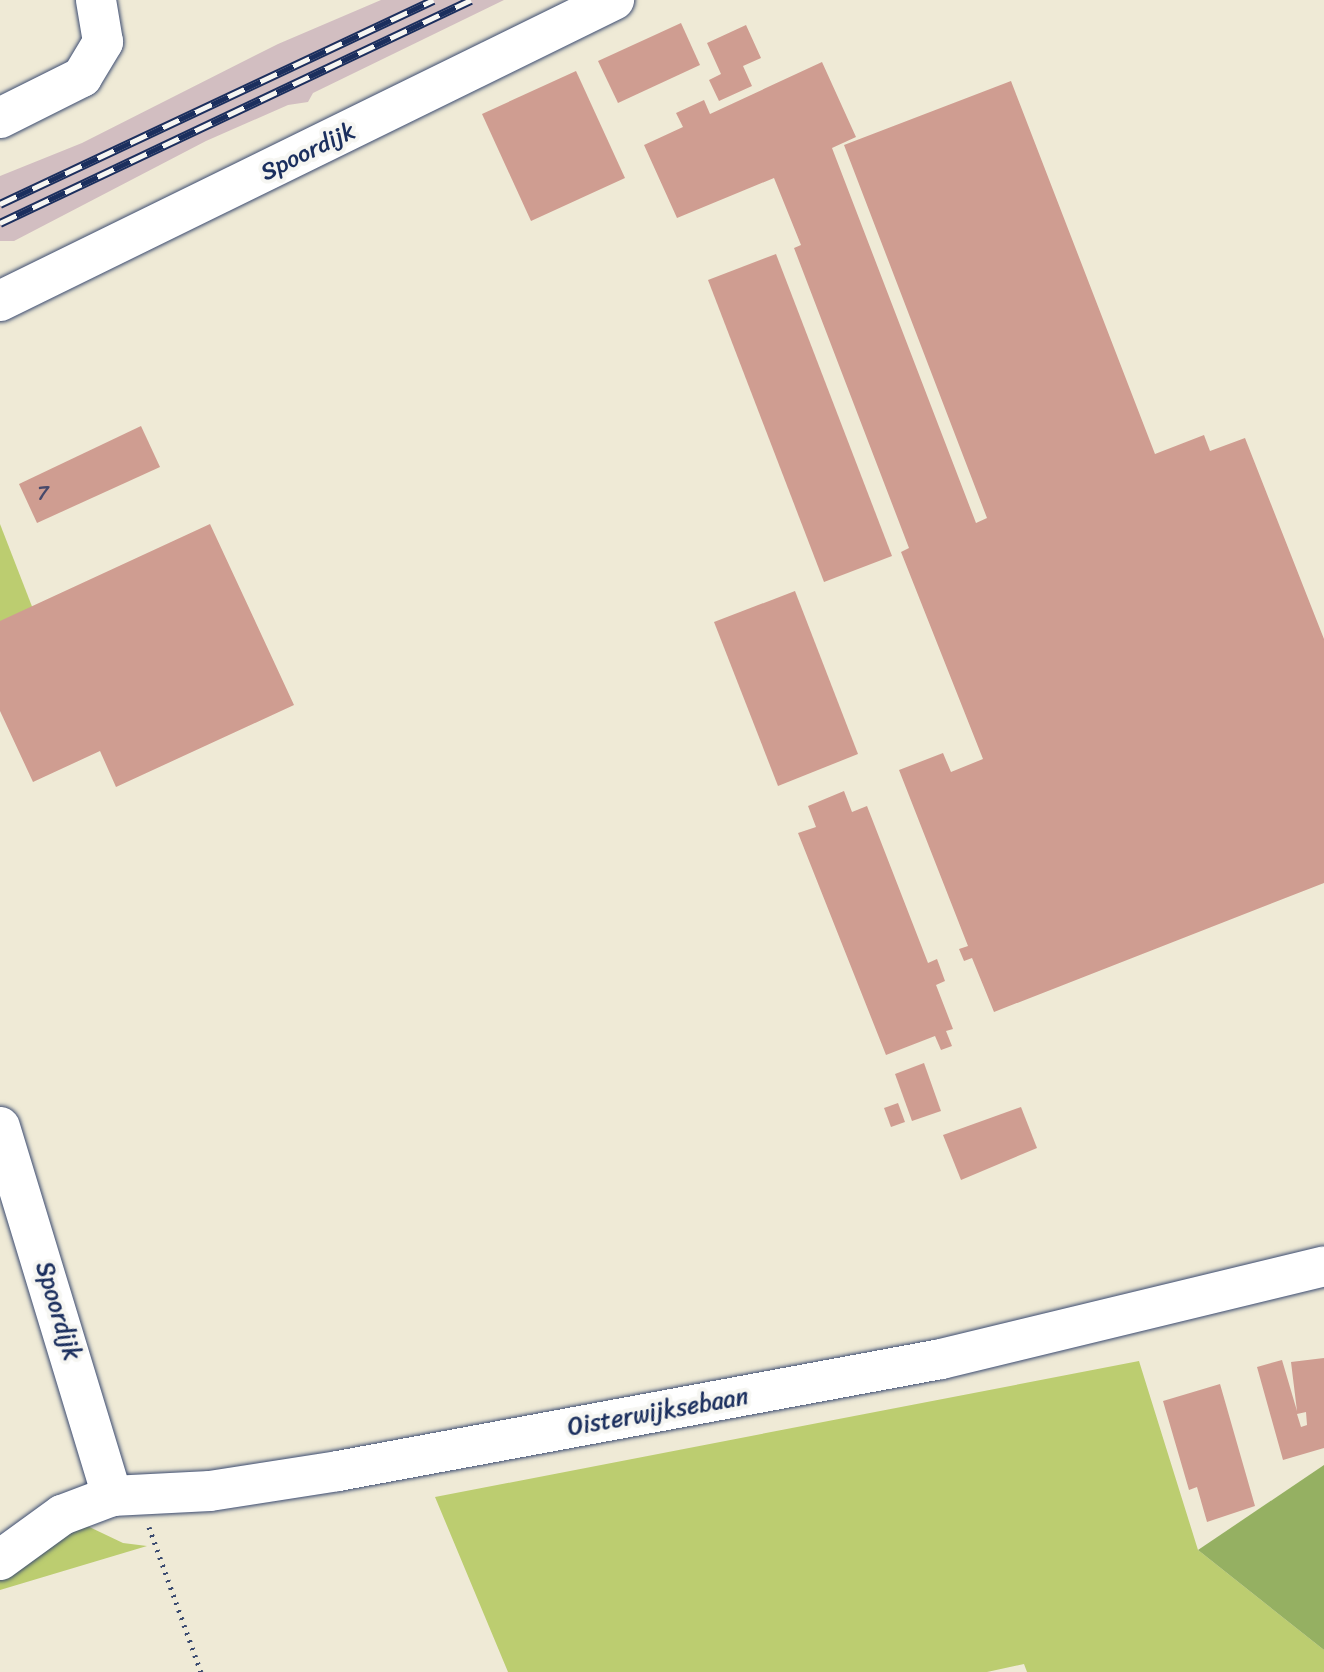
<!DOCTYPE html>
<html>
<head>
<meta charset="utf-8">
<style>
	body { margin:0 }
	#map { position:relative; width:1324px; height:1672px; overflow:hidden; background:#efead6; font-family:Sriracha,sans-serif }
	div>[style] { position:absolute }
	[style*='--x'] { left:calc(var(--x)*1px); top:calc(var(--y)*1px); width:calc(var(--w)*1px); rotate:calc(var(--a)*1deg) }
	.industrial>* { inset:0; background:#d2bec1 }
	.green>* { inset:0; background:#bccd70 }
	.forest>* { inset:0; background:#95b062 }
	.building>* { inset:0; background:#cf9d91 }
	.path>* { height:5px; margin-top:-2.5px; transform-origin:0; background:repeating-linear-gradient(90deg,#3b4b70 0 2px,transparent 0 8px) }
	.roads { filter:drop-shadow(0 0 2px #3b4b70) drop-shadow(0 0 2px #3b4b70) }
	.minor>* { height:40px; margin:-20px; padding:0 20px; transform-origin:20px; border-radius:20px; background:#fff }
	.rail>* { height:9px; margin-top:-4.5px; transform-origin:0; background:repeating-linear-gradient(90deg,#f6f6f2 0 18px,#1b2f5e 0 36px); box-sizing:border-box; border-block:2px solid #1b2f5e }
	span { translate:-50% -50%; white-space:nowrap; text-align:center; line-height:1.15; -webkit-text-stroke:8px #f6f6f2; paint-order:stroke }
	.number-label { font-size:20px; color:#484a6b }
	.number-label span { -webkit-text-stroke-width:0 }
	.street-label { font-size:24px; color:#1b2f5e }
</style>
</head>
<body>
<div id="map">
	<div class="industrial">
		<div style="clip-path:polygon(381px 0,504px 0,313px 93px,308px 102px,288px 105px,206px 141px,14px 241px,0 241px,0 176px,82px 143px,278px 44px)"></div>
	</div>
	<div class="green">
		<div style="clip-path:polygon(0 524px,52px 658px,0 683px)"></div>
		<div style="clip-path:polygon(1139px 1361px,1198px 1550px,1324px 1650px,1324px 1672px,1027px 1672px,1024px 1664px,987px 1672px,508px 1672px,435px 1497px)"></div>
		<div style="clip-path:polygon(81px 1523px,123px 1543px,147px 1546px,0 1590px,0 1580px)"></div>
	</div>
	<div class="forest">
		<div style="clip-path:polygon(1324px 1465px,1324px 1650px,1198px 1550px)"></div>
	</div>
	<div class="building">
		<div style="clip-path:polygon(681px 23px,700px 65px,618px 103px,598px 61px)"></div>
		<div style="clip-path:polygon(746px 25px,761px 58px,743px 66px,752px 86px,719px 101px,709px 80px,721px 74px,707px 43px)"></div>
		<div style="clip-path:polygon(822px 62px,856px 137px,832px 148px,976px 523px,987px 518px,844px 145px,1011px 81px,1155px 454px,1204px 435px,1210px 451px,1245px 438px,1324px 639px,1324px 883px,994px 1012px,972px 958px,964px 961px,959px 949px,968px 946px,899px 770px,943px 753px,951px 772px,983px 759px,901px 552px,909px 548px,794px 248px,801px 245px,774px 178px,677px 218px,644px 145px,683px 127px,676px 113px,704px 100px,710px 114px)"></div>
		<div style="clip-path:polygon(576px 71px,625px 178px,531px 221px,482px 114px)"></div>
		<div style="clip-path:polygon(776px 254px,892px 556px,824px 582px,708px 280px)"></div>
		<div style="clip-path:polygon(141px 426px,160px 467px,37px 523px,19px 484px)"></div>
		<div style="clip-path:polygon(210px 524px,294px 705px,116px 787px,100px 751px,33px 782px,0 711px,0 621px)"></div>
		<div style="clip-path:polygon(795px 591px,858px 754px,778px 786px,714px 622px)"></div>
		<div style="clip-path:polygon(844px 791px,852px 812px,867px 806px,928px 963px,937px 959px,945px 981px,936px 985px,953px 1029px,946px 1031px,952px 1046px,941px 1050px,935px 1036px,886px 1055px,798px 833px,816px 827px,808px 806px)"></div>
		<div style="clip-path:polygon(924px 1063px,941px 1111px,912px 1121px,895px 1074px)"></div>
		<div style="clip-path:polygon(898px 1103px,905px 1122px,891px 1127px,884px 1108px)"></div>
		<div style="clip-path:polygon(1021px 1107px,1037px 1148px,961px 1180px,943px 1135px)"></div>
		<div style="clip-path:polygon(evenodd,1324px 1358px,1324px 1448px,1283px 1460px,1257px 1367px,1282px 1360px,1297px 1411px,1291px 1362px,1324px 1358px,1306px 1412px,1307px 1425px,1301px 1427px,1297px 1414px,1306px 1412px)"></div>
		<div style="clip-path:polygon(1220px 1384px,1255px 1506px,1207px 1522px,1197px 1487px,1189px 1490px,1163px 1401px)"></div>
	</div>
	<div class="path">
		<div style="--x:149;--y:1527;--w:154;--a:70.3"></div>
	</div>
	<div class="roads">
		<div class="minor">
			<div style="--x:0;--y:118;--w:92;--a:-26.6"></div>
			<div style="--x:82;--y:77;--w:41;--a:-59"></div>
			<div style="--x:103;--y:42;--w:43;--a:-99.5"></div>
			<div style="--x:0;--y:301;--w:684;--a:-26.12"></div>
			<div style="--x:0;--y:1127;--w:386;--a:73.1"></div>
			<div style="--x:0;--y:1560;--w:77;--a:-36"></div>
			<div style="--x:62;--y:1515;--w:53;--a:-20.8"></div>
			<div style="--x:112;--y:1496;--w:98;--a:-2.9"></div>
			<div style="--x:210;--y:1491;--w:130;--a:-8.9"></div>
			<div style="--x:338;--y:1471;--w:613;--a:-10.52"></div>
			<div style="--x:941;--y:1359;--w:394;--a:-13.6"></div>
		</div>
	</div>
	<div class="rail">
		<div style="--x:0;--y:204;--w:479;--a:-25.2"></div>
		<div style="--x:0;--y:223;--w:521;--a:-25.34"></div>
	</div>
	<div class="number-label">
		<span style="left:43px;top:493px">7</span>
	</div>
	<div class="street-label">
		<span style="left:308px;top:152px;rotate:-26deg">Spoordijk</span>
		<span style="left:58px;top:1311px;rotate:73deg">Spoordijk</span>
		<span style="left:658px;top:1412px;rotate:-10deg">Oisterwijksebaan</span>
	</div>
</div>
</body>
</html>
